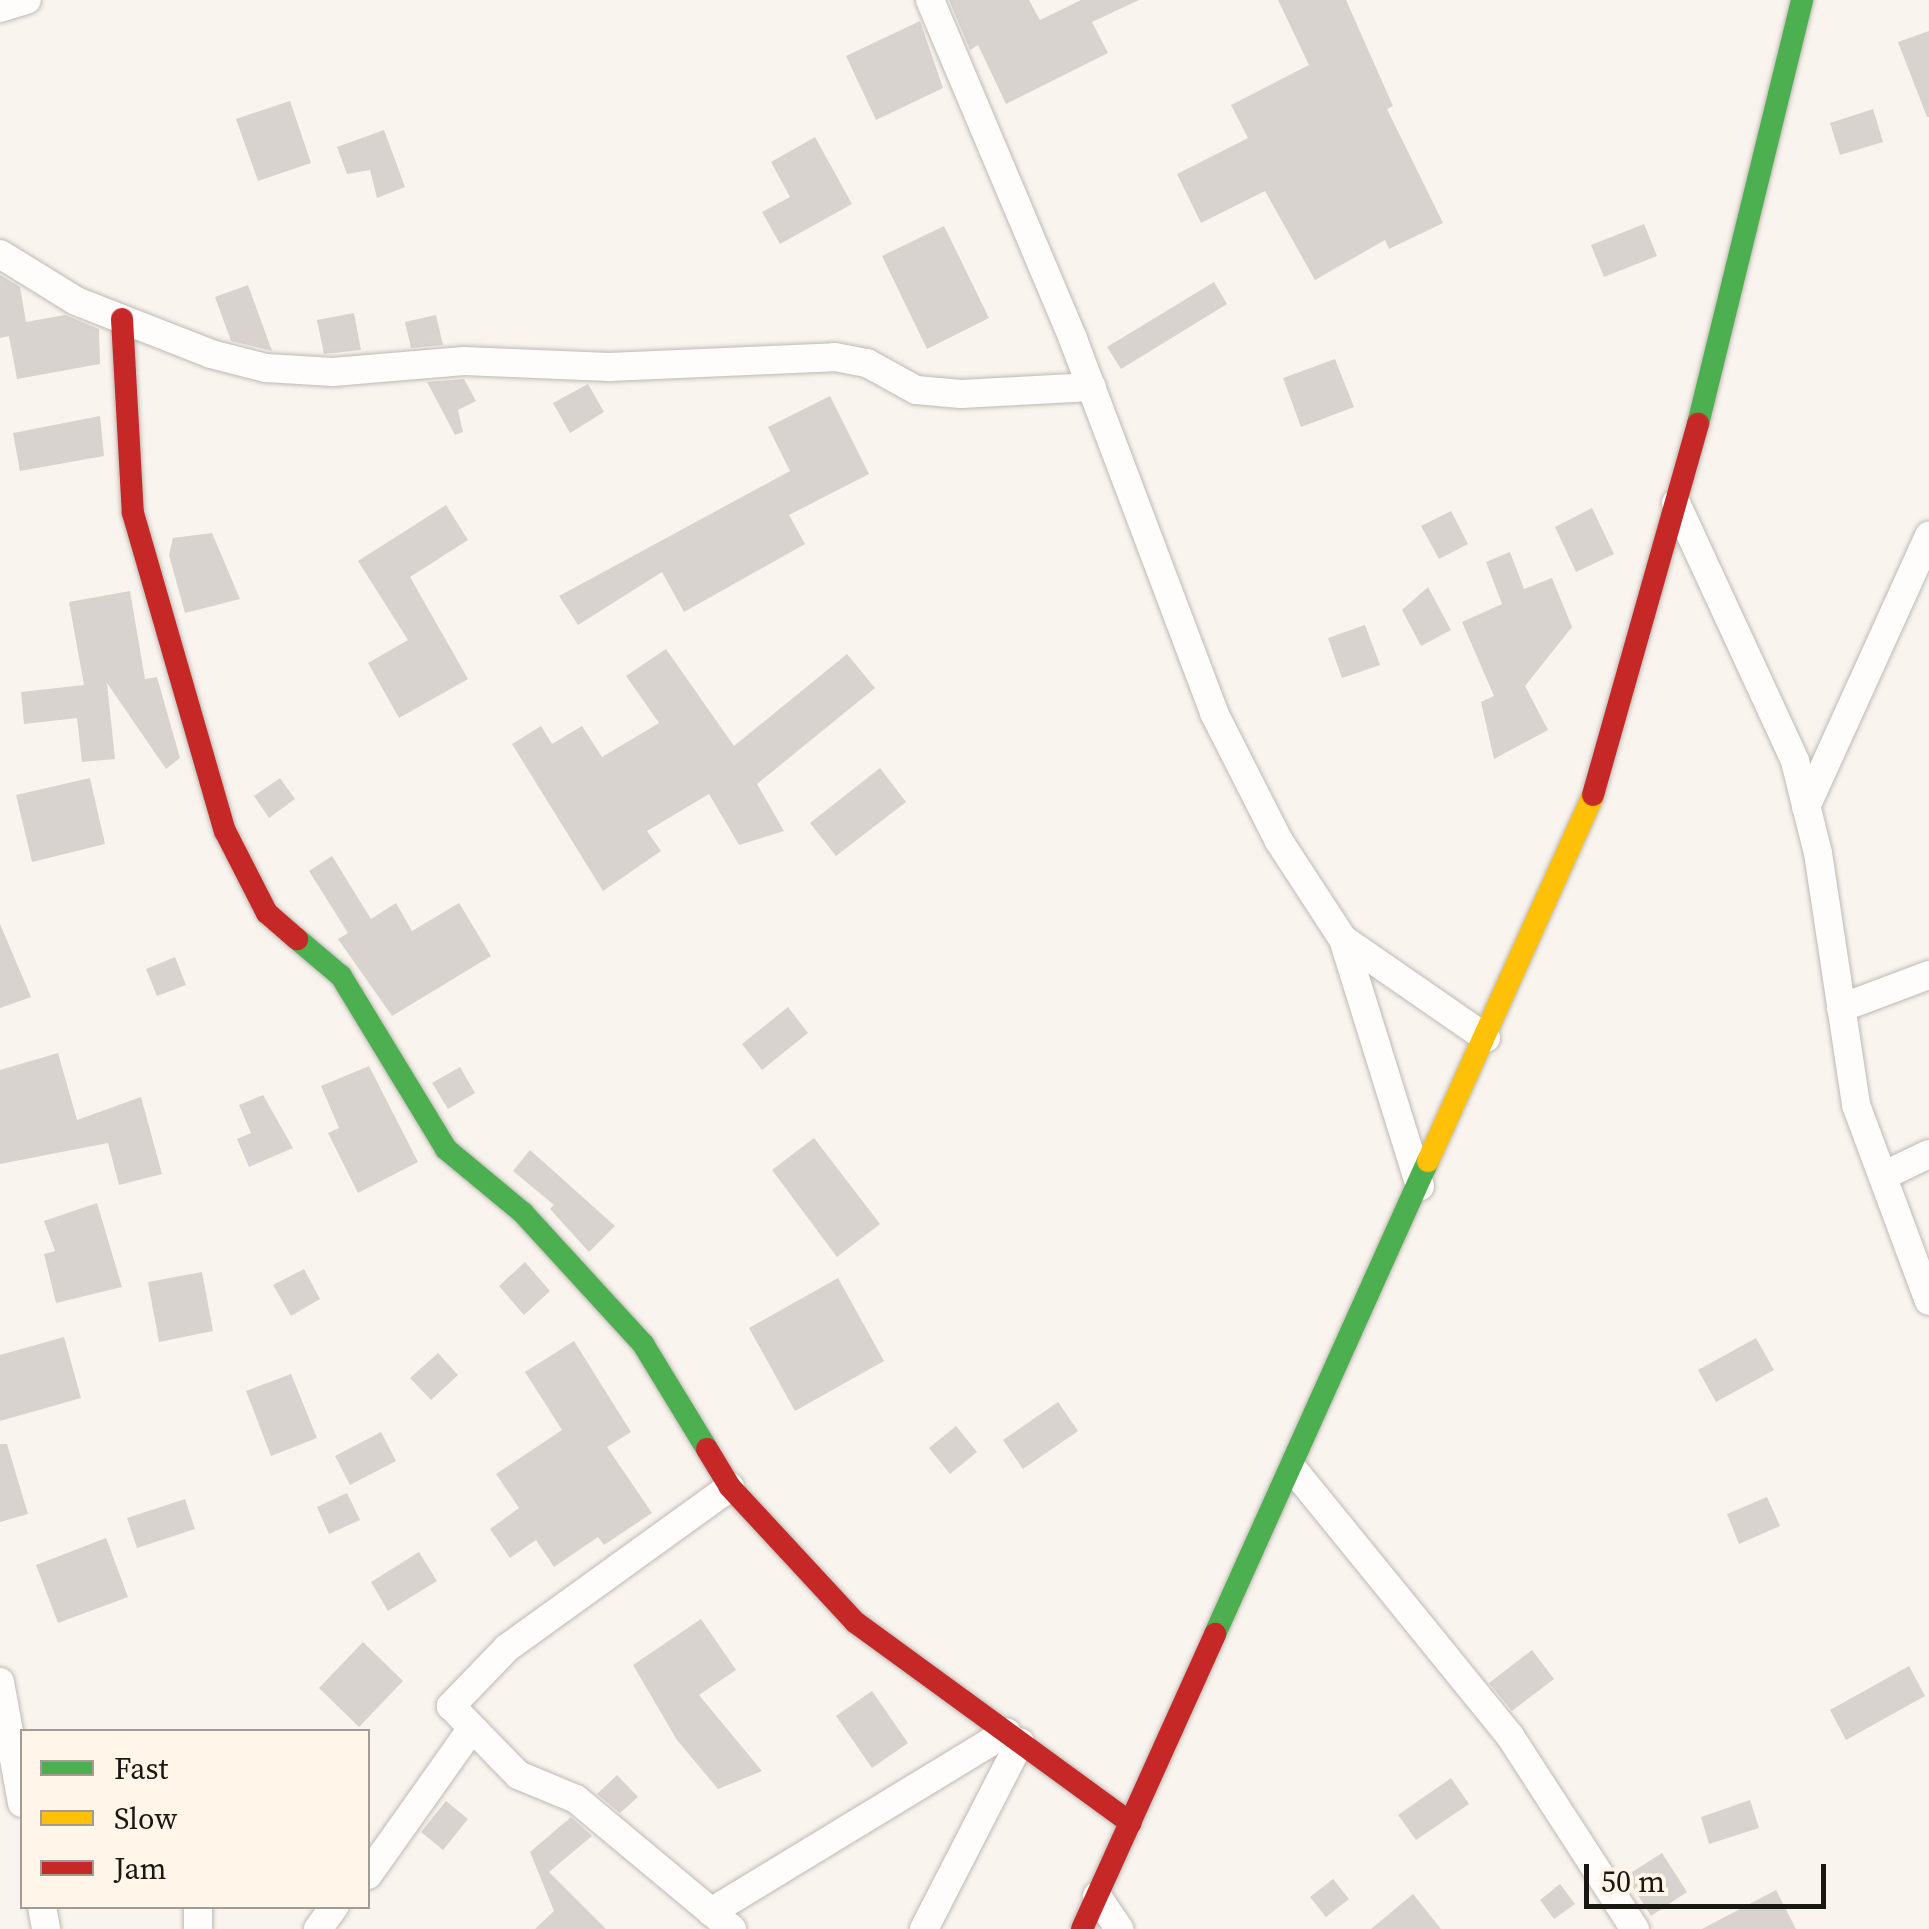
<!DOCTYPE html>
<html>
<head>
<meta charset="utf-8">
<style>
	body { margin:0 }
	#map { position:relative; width:1929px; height:1929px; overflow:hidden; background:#faf4ee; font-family:"Source Serif 4",serif }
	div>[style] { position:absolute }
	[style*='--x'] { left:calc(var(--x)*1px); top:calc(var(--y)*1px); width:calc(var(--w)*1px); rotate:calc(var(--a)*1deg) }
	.building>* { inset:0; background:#d8d3ce }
	.roads { filter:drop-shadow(0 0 2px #beb9b4) drop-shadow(0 0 2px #beb9b4) }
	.street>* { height:28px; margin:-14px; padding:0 14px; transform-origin:14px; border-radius:14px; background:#fefdfc }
	.fast>* { height:22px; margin:-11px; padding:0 11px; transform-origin:11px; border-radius:11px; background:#4caf50 }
	.slow>* { height:22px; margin:-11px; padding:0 11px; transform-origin:11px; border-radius:11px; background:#ffc107 }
	.jam>* { height:22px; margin:-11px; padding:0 11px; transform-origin:11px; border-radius:11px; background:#c62828 }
	span { translate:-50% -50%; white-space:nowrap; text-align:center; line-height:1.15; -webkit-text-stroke:8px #fff5e9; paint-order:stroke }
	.legend { position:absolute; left:20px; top:1729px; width:350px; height:180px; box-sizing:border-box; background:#fff5e9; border:2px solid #a39c93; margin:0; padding:12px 18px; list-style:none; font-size:30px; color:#1a1611 }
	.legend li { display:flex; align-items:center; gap:20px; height:50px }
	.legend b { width:50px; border:2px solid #a39c93 }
	.scale { position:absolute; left:1584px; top:1864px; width:242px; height:45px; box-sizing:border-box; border:5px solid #1a1611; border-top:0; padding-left:12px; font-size:30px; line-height:35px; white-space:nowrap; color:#1a1611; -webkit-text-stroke:8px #fff5e9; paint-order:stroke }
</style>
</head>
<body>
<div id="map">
	<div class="building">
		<div style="clip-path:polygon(949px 0,1029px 0,1040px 20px,1081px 0,1139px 0,1092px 22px,1108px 53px,1006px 104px,978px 45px,970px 50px)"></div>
		<div style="clip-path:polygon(1278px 0,1346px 0,1393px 106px,1387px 109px,1443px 223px,1389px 249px,1385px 240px,1315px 280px,1265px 191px,1201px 223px,1177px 174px,1248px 138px,1231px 105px,1309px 65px)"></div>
		<div style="clip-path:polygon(920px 21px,943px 88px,876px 120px,846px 56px)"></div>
		<div style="clip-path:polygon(1929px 31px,1929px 117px,1927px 117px,1898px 42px)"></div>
		<div style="clip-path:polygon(290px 101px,311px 163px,258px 181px,236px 119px)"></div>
		<div style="clip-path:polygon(1873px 109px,1883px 142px,1840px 155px,1830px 123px)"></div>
		<div style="clip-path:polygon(384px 130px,405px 187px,377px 198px,370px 170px,347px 174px,337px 147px)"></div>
		<div style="clip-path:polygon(815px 137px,852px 204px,780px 244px,762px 212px,790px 197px,771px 162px)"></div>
		<div style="clip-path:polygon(1644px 224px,1657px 256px,1604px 277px,1591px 245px)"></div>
		<div style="clip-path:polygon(944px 226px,989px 318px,927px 349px,882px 256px)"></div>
		<div style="clip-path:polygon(0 275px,20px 287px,26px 322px,65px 315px,99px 329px,100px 364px,17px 379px,9px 336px,0 338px)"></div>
		<div style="clip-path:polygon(1214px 282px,1227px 304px,1121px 369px,1107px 347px)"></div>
		<div style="clip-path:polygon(248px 285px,272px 351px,231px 341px,215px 297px)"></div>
		<div style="clip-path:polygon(354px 313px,361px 350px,324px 354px,317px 320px)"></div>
		<div style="clip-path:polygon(436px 315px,443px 345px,411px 348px,405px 322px)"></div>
		<div style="clip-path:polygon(1335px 359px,1354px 407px,1301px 427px,1283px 378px)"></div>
		<div style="clip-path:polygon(464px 379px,476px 401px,458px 410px,463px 432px,455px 435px,427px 382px)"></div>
		<div style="clip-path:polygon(588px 384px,604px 412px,570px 433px,553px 403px)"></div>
		<div style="clip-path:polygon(830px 396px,869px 474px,789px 515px,805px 544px,684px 612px,662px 572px,578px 625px,559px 596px,790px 471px,768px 427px)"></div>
		<div style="clip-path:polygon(100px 416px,104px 456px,20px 471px,13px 433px)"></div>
		<div style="clip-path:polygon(446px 505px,468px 540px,410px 577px,468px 679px,399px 718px,368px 663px,408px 640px,358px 561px)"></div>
		<div style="clip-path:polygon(1592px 508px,1614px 554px,1576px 572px,1555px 527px)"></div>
		<div style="clip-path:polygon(1451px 511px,1468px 544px,1439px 559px,1421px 526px)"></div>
		<div style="clip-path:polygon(212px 533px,240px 599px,185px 613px,169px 555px,173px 538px)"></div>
		<div style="clip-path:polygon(1510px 552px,1524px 589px,1552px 578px,1572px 627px,1525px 686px,1548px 730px,1494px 759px,1481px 702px,1494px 696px,1462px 622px,1502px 604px,1486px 562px)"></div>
		<div style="clip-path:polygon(1428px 587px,1451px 630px,1421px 646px,1402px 610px)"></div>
		<div style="clip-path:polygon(130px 591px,145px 679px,157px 677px,180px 758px,166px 769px,107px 683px,115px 759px,82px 762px,77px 718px,24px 724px,21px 692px,84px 685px,69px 602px)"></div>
		<div style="clip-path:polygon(1365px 625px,1380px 665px,1342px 678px,1328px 638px)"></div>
		<div style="clip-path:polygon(666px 649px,734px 746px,847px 654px,875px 688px,757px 784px,784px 831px,739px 845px,709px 794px,647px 831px,661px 851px,603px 891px,512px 744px,541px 726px,552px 744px,582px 726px,602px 757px,659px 723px,626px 676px)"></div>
		<div style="clip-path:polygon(880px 768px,906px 802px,836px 856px,810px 823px)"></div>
		<div style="clip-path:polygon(90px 778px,105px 844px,32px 862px,16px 795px)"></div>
		<div style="clip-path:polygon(280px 778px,295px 799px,269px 818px,254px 796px)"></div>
		<div style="clip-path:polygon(332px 856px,371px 919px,396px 903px,412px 931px,459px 903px,491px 956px,392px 1016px,338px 939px,348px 933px,309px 871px)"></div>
		<div style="clip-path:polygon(0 924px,31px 997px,0 1008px)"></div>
		<div style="clip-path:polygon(175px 957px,186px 985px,157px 996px,146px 969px)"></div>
		<div style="clip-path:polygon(788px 1007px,808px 1033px,762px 1070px,742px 1044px)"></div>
		<div style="clip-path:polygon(58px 1053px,77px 1120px,141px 1097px,162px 1174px,119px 1185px,108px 1143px,0 1164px,0 1070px)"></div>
		<div style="clip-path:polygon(369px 1066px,418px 1162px,358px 1193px,328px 1133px,339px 1128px,321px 1086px)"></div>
		<div style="clip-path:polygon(460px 1067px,475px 1093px,448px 1109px,432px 1083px)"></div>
		<div style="clip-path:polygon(263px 1095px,293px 1148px,249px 1167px,237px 1139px,251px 1133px,239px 1105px)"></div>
		<div style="clip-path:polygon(814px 1138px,880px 1224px,837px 1257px,772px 1170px)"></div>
		<div style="clip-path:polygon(530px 1150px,615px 1226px,589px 1252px,550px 1209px,554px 1205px,513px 1171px)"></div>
		<div style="clip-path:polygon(97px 1203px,122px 1287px,56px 1303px,44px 1254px,55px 1251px,44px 1221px)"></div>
		<div style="clip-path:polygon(525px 1262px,550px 1291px,524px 1315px,499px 1286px)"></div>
		<div style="clip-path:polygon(304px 1269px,320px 1299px,291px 1316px,273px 1285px)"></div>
		<div style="clip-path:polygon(202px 1272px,213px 1331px,159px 1342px,148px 1282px)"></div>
		<div style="clip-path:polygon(838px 1278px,884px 1361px,795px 1411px,749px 1328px)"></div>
		<div style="clip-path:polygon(64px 1337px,81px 1398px,0 1421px,0 1355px)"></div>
		<div style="clip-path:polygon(1756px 1338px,1774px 1370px,1716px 1402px,1698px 1370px)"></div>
		<div style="clip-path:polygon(574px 1341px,631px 1432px,607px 1447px,652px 1513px,604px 1545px,598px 1537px,554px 1567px,536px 1540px,510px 1558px,490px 1529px,519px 1508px,496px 1474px,562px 1430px,525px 1372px)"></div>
		<div style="clip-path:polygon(438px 1353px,458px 1375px,431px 1400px,410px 1378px)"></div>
		<div style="clip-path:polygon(291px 1374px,317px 1438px,271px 1456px,246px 1391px)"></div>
		<div style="clip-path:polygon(1058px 1402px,1078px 1431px,1023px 1469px,1003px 1440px)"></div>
		<div style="clip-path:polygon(956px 1426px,977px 1452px,950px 1474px,929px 1448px)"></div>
		<div style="clip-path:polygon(381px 1432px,396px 1461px,350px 1485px,335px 1456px)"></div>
		<div style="clip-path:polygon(0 1444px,7px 1444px,28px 1514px,0 1522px)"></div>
		<div style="clip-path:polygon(347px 1493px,360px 1520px,329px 1534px,317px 1507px)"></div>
		<div style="clip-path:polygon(1767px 1497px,1780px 1526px,1739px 1544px,1727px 1514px)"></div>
		<div style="clip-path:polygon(185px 1499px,195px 1529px,137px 1548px,127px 1518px)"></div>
		<div style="clip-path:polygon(106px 1538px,128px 1597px,58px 1623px,36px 1565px)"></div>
		<div style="clip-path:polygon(419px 1552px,437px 1581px,388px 1611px,371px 1582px)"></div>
		<div style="clip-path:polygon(701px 1619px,736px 1670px,699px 1695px,762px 1771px,718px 1789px,677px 1740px,633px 1665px)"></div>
		<div style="clip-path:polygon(363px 1642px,403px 1681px,359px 1727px,319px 1688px)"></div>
		<div style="clip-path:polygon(1532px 1650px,1554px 1679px,1512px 1711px,1489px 1683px)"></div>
		<div style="clip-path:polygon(1909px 1666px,1925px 1696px,1846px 1740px,1830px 1710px)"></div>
		<div style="clip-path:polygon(872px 1691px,908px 1743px,872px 1768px,836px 1716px)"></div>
		<div style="clip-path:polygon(617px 1775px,638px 1797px,620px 1813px,597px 1794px)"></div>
		<div style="clip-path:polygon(1451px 1778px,1469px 1804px,1416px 1840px,1398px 1815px)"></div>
		<div style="clip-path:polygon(1750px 1800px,1759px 1828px,1709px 1844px,1701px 1817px)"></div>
		<div style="clip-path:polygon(446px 1801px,468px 1819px,443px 1850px,421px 1832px)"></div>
		<div style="clip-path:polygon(571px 1817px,592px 1836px,549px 1872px,606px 1929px,535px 1929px,554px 1911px,530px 1852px)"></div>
		<div style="clip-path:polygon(1662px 1853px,1687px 1892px,1651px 1916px,1626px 1876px)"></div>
		<div style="clip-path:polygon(1333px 1879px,1349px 1899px,1326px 1917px,1310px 1897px)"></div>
		<div style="clip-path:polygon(1560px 1884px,1575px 1904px,1554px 1919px,1540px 1900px)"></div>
		<div style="clip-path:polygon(1776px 1890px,1796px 1929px,1702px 1929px)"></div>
		<div style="clip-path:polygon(1413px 1894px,1441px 1929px,1371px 1929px)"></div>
	</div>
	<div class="roads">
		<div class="street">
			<div style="--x:930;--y:0;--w:368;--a:67.1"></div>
			<div style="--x:1073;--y:339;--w:400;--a:69.3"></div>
			<div style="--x:1214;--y:713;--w:144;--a:63.1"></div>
			<div style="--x:1279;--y:841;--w:117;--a:56.9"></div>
			<div style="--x:1343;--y:939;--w:259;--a:72.7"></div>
			<div style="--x:0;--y:8;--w:28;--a:-17"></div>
			<div style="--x:0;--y:254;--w:89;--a:31.7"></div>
			<div style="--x:76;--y:301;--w:145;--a:21.4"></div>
			<div style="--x:211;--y:354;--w:57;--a:14.3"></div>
			<div style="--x:266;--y:368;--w:67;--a:3.4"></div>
			<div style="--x:333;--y:372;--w:131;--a:-4.8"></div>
			<div style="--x:464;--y:361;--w:145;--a:2.4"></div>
			<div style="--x:609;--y:367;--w:226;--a:-2.5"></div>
			<div style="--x:835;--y:357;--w:33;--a:11"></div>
			<div style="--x:867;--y:363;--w:56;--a:28.9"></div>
			<div style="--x:916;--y:390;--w:45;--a:5.1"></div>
			<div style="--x:961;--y:394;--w:131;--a:-3.1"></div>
			<div style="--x:1676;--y:503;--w:284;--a:65.2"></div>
			<div style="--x:1795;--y:761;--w:95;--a:76"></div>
			<div style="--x:1818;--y:853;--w:255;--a:81.4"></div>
			<div style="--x:1856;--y:1105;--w:209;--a:69.6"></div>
			<div style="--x:1806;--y:807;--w:298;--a:-65.6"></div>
			<div style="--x:1343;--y:939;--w:174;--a:34.7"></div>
			<div style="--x:1841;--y:1008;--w:94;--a:-20.6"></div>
			<div style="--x:1883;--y:1176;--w:51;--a:-25.6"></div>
			<div style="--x:1293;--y:1469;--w:344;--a:50.9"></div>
			<div style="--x:1510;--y:1736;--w:230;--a:57.1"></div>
			<div style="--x:730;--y:1487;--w:275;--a:144.2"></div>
			<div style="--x:507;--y:1648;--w:81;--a:134"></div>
			<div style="--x:451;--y:1706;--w:96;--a:45.8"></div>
			<div style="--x:518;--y:1775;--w:63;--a:22.5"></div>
			<div style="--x:576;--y:1799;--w:203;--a:39.8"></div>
			<div style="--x:0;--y:1682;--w:123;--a:79.7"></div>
			<div style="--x:368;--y:1875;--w:176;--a:-54.7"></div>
			<div style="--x:1097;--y:1896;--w:40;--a:56"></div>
			<div style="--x:42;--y:1906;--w:23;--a:80"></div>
			<div style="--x:711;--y:1912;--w:346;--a:-31.3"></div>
			<div style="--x:198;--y:1929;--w:23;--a:-90"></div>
			<div style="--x:318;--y:1929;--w:29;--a:-54"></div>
			<div style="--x:924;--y:1929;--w:210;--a:-62.8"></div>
		</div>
		<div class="fast">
			<div style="--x:1698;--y:424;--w:437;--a:-76.2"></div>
			<div style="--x:297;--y:939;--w:57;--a:40.1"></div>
			<div style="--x:341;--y:976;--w:202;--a:58.7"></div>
			<div style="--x:446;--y:1149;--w:100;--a:39.7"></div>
			<div style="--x:523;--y:1213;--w:178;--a:47.5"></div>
			<div style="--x:643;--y:1344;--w:123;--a:58.6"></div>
			<div style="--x:1215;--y:1634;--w:519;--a:-65.76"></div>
		</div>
		<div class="slow">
			<div style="--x:1428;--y:1161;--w:401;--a:-65.7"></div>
		</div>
		<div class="jam">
			<div style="--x:122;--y:319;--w:194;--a:86.8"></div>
			<div style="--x:133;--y:513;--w:331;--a:73.9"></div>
			<div style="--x:225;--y:831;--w:92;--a:62.9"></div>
			<div style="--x:267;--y:913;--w:40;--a:41"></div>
			<div style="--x:1593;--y:795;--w:386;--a:-74.2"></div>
			<div style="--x:707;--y:1449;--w:44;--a:58.8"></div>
			<div style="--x:730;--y:1487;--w:184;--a:47.2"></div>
			<div style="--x:855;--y:1622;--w:341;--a:36.1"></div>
			<div style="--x:1082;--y:1929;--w:324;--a:-65.7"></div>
		</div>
	</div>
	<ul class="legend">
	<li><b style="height:12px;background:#4caf50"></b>Fast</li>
	<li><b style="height:12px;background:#ffc107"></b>Slow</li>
	<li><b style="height:12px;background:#c62828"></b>Jam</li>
	</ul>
	<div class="scale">50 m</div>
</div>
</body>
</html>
